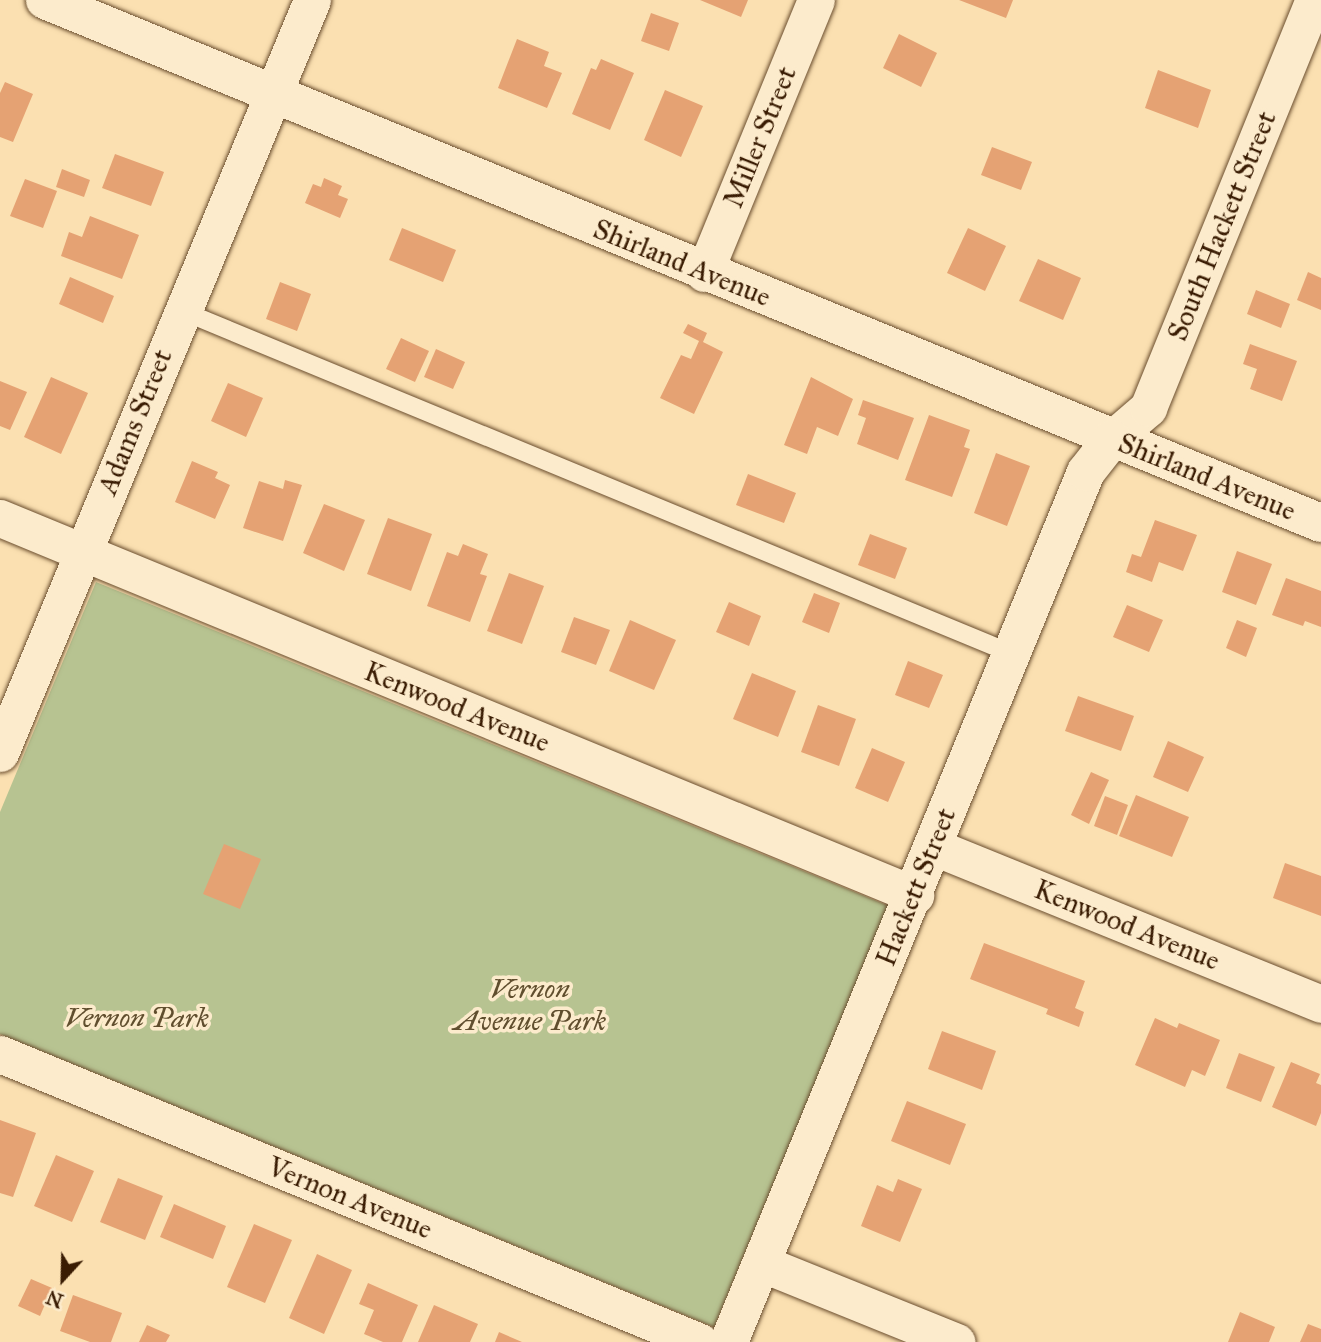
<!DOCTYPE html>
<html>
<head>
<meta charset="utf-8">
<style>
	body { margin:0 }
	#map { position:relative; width:1321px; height:1342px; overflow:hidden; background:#fbe0b1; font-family:"IM FELL Great Primer",serif }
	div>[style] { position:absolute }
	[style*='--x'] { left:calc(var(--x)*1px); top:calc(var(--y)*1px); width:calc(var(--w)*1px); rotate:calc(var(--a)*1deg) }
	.green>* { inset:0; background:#b7c391 }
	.building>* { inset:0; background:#e5a273 }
	.roads { filter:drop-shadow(0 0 2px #6a4d2e) drop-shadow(0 0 2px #6a4d2e) }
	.service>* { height:18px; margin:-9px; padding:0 9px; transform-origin:9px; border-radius:9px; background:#fcebcc }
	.minor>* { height:37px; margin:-18.5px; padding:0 18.5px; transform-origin:18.5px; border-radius:18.5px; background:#fcebcc }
	.tertiary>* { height:38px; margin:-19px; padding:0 19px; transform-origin:19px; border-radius:19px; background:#fcebcc }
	span { translate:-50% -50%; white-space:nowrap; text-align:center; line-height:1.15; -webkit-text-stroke:7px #fcebcc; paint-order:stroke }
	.street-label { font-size:28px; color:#3a1c03 }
	.park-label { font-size:28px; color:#604e2e; font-style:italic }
	.north { position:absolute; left:28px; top:1244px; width:70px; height:70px; -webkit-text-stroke:5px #fcebcc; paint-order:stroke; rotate:202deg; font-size:19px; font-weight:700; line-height:28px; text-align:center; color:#3a1c03 }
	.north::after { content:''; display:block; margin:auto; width:24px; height:32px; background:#3a1c03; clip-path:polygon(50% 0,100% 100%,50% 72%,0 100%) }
</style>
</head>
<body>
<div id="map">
	<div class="green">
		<div style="clip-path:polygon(96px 582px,889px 906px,714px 1327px,0 1034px,0 812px)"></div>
	</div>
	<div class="building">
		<div style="clip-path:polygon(700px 0,748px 0,741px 17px)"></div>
		<div style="clip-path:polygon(959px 0,1013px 0,1006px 18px)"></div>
		<div style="clip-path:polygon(651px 13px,679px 23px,669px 51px,641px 41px)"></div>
		<div style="clip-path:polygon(899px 34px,937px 53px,921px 87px,883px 68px)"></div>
		<div style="clip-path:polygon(517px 39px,549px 52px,544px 66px,562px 73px,547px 108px,498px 88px)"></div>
		<div style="clip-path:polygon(601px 59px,634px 73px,610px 130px,572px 114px,591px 68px,596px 70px)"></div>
		<div style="clip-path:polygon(1158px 70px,1211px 90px,1198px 128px,1145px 108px)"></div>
		<div style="clip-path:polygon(5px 82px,33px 94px,13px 142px,0 137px,0 93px)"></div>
		<div style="clip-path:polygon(665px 90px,703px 106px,681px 157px,644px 140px)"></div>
		<div style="clip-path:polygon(992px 147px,1032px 162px,1021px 190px,981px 175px)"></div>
		<div style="clip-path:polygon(115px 154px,164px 172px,151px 206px,102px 188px)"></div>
		<div style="clip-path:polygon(62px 169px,90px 180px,84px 197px,56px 187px)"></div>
		<div style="clip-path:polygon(324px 178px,342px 186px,338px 195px,348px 199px,340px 218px,305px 203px,313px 184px,321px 187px)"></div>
		<div style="clip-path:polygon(25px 179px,57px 191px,43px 228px,10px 216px)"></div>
		<div style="clip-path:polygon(90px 216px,139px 235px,122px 279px,61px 256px,69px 232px,82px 237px)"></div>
		<div style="clip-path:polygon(402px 228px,456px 250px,443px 282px,389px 260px)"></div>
		<div style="clip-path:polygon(968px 228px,1006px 246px,985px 291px,947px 273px)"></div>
		<div style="clip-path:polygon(1038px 259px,1081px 278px,1063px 320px,1019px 301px)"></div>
		<div style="clip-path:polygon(1308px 272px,1321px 278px,1321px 310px,1297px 300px)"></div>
		<div style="clip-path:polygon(70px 277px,114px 296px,103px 323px,59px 304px)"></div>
		<div style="clip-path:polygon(280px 282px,311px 294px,297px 331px,266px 319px)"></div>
		<div style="clip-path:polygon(1256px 290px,1290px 304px,1281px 328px,1247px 314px)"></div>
		<div style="clip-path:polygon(688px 324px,707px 333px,703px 342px,723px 352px,694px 414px,660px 398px,681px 355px,691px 359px,699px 341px,683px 333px)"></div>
		<div style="clip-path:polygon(401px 338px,429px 351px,415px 382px,386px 369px)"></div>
		<div style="clip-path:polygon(1250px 344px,1297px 361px,1282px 401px,1250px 389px,1257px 369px,1243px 364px)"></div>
		<div style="clip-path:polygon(436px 349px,465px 362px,453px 389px,424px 377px)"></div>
		<div style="clip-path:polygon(51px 377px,88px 393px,61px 454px,24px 437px)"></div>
		<div style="clip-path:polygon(811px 377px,853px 399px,838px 436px,817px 427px,807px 454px,784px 445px)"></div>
		<div style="clip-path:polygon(0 381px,27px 392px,10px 430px,0 426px)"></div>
		<div style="clip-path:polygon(228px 383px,263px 398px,246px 437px,211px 421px)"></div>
		<div style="clip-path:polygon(863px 400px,914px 418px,898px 460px,857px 444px,866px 418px,858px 415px)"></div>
		<div style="clip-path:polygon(929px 415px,970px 430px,964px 447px,970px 449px,952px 497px,905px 480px)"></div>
		<div style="clip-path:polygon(996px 453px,1030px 466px,1007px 526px,974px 513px)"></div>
		<div style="clip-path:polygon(192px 461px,218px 472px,215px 478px,230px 485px,215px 519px,175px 502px)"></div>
		<div style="clip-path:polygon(748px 474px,796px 493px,784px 523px,736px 505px)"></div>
		<div style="clip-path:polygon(285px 480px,302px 485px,283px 541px,243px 528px,259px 481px,283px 489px)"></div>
		<div style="clip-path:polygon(324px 504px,365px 520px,344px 571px,303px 553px)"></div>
		<div style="clip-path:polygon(388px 518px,432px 534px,411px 591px,367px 574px)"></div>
		<div style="clip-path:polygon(1155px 520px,1197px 535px,1183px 571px,1159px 562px,1152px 582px,1126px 572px,1132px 554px,1141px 557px)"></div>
		<div style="clip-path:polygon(870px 534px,907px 548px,895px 579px,858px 565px)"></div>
		<div style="clip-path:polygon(463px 544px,488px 554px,480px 574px,487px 576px,470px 622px,427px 606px,447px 552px,458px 556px)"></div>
		<div style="clip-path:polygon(1237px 551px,1272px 564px,1256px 605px,1222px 592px)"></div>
		<div style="clip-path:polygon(509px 573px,544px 586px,522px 644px,487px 631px)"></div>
		<div style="clip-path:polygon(1286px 578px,1321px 591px,1321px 627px,1305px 621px,1303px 626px,1272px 615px)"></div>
		<div style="clip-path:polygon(814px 593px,840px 603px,829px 633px,802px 622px)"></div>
		<div style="clip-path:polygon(729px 602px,761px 616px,749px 646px,716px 632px)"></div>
		<div style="clip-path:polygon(1127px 605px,1163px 620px,1149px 652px,1113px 637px)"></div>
		<div style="clip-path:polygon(574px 617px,610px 630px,596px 665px,561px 652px)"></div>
		<div style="clip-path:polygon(630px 620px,676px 640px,654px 690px,609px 671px)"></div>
		<div style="clip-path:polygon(1237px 620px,1257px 628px,1246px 657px,1226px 648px)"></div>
		<div style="clip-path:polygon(908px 661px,943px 675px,929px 708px,895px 695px)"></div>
		<div style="clip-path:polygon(752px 673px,796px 691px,778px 737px,733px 719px)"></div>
		<div style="clip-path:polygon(1078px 696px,1134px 716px,1121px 751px,1065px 731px)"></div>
		<div style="clip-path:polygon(818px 705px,856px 719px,839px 766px,801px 752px)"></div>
		<div style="clip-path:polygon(1168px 741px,1204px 757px,1188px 792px,1153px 777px)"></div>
		<div style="clip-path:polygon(872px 748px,905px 762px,888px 802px,855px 788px)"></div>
		<div style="clip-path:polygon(1091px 772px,1109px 780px,1089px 824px,1071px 815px)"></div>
		<div style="clip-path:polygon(1136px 795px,1189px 817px,1172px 857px,1119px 836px)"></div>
		<div style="clip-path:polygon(1105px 796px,1128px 805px,1117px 835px,1094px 826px)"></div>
		<div style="clip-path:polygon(224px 844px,261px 859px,240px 909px,203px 894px)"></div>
		<div style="clip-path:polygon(1285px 863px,1321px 876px,1321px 916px,1273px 898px)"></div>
		<div style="clip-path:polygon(984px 943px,1085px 981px,1075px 1008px,1084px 1012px,1079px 1027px,1046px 1014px,1048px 1009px,970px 979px)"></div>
		<div style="clip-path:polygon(1155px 1018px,1177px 1028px,1179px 1023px,1220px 1040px,1205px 1076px,1192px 1070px,1185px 1087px,1135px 1065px)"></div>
		<div style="clip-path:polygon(942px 1031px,996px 1051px,982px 1090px,928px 1069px)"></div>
		<div style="clip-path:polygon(1239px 1053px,1275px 1067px,1261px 1102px,1226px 1088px)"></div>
		<div style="clip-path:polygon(1291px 1062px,1320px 1074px,1316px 1083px,1321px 1085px,1321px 1113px,1316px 1126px,1272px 1107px)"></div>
		<div style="clip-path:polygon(907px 1101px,966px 1124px,950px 1165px,891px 1141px)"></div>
		<div style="clip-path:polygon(0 1120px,36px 1133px,13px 1197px,0 1193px)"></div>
		<div style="clip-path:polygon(56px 1155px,94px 1171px,72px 1222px,34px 1206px)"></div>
		<div style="clip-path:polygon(118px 1178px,163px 1196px,145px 1240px,100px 1222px)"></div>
		<div style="clip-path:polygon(898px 1179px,922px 1189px,900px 1242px,861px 1226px,877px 1185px,893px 1192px)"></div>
		<div style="clip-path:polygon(174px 1204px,226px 1226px,213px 1259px,160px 1237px)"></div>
		<div style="clip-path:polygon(254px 1224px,292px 1240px,265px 1303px,227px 1287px)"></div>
		<div style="clip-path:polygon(317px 1254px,352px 1270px,324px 1334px,289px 1318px)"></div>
		<div style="clip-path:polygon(31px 1279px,52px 1288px,40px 1316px,18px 1306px)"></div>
		<div style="clip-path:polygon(368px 1283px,418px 1305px,402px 1342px,383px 1342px,364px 1334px,374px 1310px,359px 1304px)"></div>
		<div style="clip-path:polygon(73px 1295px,122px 1313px,111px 1342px,90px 1342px,60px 1331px)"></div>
		<div style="clip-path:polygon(434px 1305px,478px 1324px,470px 1342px,418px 1342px)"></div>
		<div style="clip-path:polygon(1240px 1312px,1275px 1327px,1269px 1342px,1228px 1342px)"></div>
		<div style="clip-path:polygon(1308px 1324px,1321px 1329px,1321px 1342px,1300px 1342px)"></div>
		<div style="clip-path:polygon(147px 1325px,170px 1335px,166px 1342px,139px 1342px)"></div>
		<div style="clip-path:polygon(499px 1332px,522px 1342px,495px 1342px)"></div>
	</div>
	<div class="roads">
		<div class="service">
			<div style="--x:180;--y:310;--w:898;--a:22.45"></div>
		</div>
		<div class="minor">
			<div style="--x:704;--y:273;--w:295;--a:-67.7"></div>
			<div style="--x:1112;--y:439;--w:48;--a:-40.7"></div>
			<div style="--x:1148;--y:408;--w:440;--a:-67.9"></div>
			<div style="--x:0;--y:518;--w:990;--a:22.39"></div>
			<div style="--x:0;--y:753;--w:815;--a:-67.49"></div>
			<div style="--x:932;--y:846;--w:420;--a:22.1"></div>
			<div style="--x:0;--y:1054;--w:757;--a:22.36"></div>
			<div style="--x:761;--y:1263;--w:211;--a:22"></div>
		</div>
		<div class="tertiary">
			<div style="--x:45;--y:0;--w:1379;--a:22.29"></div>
			<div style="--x:729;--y:1342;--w:940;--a:-67.69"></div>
			<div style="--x:1086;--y:472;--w:42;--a:-51.8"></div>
		</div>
	</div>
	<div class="street-label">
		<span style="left:760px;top:137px;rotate:-68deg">Miller Street</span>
		<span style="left:1222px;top:226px;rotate:-68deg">South Hackett Street</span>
		<span style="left:682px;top:263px;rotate:22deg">Shirland Avenue</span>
		<span style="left:135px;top:422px;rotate:-68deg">Adams Street</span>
		<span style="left:1207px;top:477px;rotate:22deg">Shirland Avenue</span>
		<span style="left:457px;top:707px;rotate:22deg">Kenwood Avenue</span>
		<span style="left:916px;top:887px;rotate:-68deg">Hackett Street</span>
		<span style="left:1127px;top:925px;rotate:22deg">Kenwood Avenue</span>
		<span style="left:350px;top:1198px;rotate:22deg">Vernon Avenue</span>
	</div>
	<div class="park-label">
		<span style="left:530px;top:1005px">Vernon<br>Avenue Park</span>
		<span style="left:137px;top:1018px">Vernon Park</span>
	</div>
	<div class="north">N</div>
</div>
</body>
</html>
